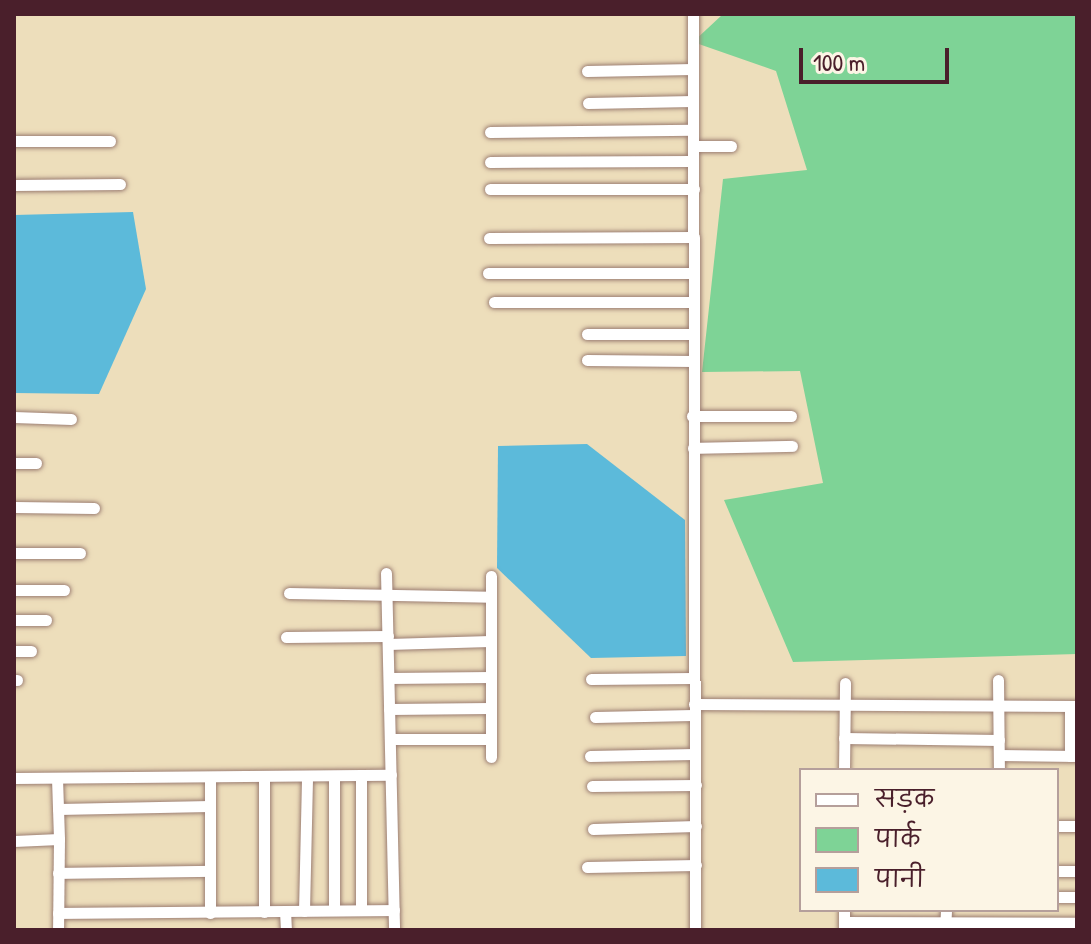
<!DOCTYPE html>
<html>
<head>
<meta charset="utf-8">
<style>
	body { margin:0 }
	#map { position:relative; width:1091px; height:944px; overflow:hidden; background:#eddebb; font-family:"Patrick Hand","Playpen Sans Deva",sans-serif }
	div>[style] { position:absolute }
	[style*='--x'] { left:calc(var(--x)*1px); top:calc(var(--y)*1px); width:calc(var(--w)*1px); rotate:calc(var(--a)*1deg) }
	.green>* { inset:0; background:#7ed396 }
	.water>* { inset:0; background:#5cbada }
	.roads { filter:drop-shadow(0 0 2px #9c7e73) drop-shadow(0 0 2px #9c7e73) }
	.minor>* { height:11px; margin:-5.5px; padding:0 5.5px; transform-origin:5.5px; border-radius:5.5px; background:#fff }
	span { translate:-50% -50%; white-space:nowrap; text-align:center; line-height:1.15; -webkit-text-stroke:6px #fcf5e5; paint-order:stroke }
	.frame { position:absolute; inset:0; border:16px solid #4a1f2b; pointer-events:none }
	.legend { position:absolute; left:799px; top:768px; width:260px; height:144px; box-sizing:border-box; background:#fcf5e5; border:2px solid #b59f9b; margin:0; padding:10px 14px; list-style:none; font-size:24px; color:#4a1f2b }
	.legend li { display:flex; align-items:center; gap:16px; height:40px }
	.legend b { width:40px; border:2px solid #b59f9b }
	.scale { position:absolute; left:799px; top:48px; width:150px; height:36px; box-sizing:border-box; border:4px solid #4a1f2b; border-top:0; padding-left:10px; font-size:24px; line-height:28px; white-space:nowrap; color:#4a1f2b; -webkit-text-stroke:6px #fcf5e5; paint-order:stroke }
</style>
</head>
<body>
<div id="map">
	<div class="green">
		<div style="clip-path:polygon(1077px 14px,1077px 654px,793px 662px,724px 500px,823px 483px,800px 371px,702px 372px,723px 179px,807px 170px,776px 71px,693px 42px,722px 15px)"></div>
	</div>
	<div class="water">
		<div style="clip-path:polygon(133px 212px,146px 289px,99px 394px,14px 393px,14px 215px)"></div>
		<div style="clip-path:polygon(587px 444px,685px 520px,686px 656px,591px 658px,497px 568px,498px 446px)"></div>
	</div>
	<div class="roads">
		<div class="minor">
			<div style="--x:693;--y:14;--w:916;--a:89.87"></div>
			<div style="--x:587;--y:71;--w:106;--a:-1.1"></div>
			<div style="--x:588;--y:103;--w:105;--a:-1.1"></div>
			<div style="--x:490;--y:132;--w:203;--a:-0.6"></div>
			<div style="--x:14;--y:141;--w:96;--a:0"></div>
			<div style="--x:694;--y:146;--w:37;--a:0"></div>
			<div style="--x:490;--y:162;--w:203;--a:-0.3"></div>
			<div style="--x:14;--y:185;--w:106;--a:-0.5"></div>
			<div style="--x:490;--y:189;--w:204;--a:0"></div>
			<div style="--x:489;--y:238;--w:205;--a:-0.3"></div>
			<div style="--x:488;--y:273;--w:206;--a:0"></div>
			<div style="--x:494;--y:302;--w:200;--a:0"></div>
			<div style="--x:587;--y:334;--w:106;--a:0"></div>
			<div style="--x:587;--y:360;--w:106;--a:0.5"></div>
			<div style="--x:692;--y:416;--w:99;--a:0"></div>
			<div style="--x:14;--y:417;--w:57;--a:2"></div>
			<div style="--x:693;--y:448;--w:99;--a:-1.2"></div>
			<div style="--x:14;--y:463;--w:22;--a:0"></div>
			<div style="--x:14;--y:507;--w:80;--a:0.7"></div>
			<div style="--x:14;--y:553;--w:66;--a:0"></div>
			<div style="--x:386;--y:573;--w:357;--a:88.7"></div>
			<div style="--x:491;--y:576;--w:181;--a:90"></div>
			<div style="--x:14;--y:590;--w:50;--a:0"></div>
			<div style="--x:289;--y:593;--w:201;--a:1.1"></div>
			<div style="--x:14;--y:620;--w:32;--a:0"></div>
			<div style="--x:286;--y:637;--w:102;--a:-0.6"></div>
			<div style="--x:388;--y:644;--w:102;--a:-1.7"></div>
			<div style="--x:14;--y:651;--w:17;--a:0"></div>
			<div style="--x:389;--y:678;--w:102;--a:-0.6"></div>
			<div style="--x:591;--y:679;--w:102;--a:-0.6"></div>
			<div style="--x:14;--y:680;--w:3;--a:0"></div>
			<div style="--x:998;--y:680;--w:90;--a:89.4"></div>
			<div style="--x:694;--y:704;--w:383;--a:0.3"></div>
			<div style="--x:389;--y:709;--w:101;--a:-0.6"></div>
			<div style="--x:595;--y:717;--w:98;--a:-1.2"></div>
			<div style="--x:844;--y:738;--w:155;--a:0.7"></div>
			<div style="--x:390;--y:739;--w:100;--a:0"></div>
			<div style="--x:999;--y:755;--w:78;--a:0.7"></div>
			<div style="--x:590;--y:756;--w:104;--a:-1.1"></div>
			<div style="--x:1070;--y:756;--w:50;--a:-90"></div>
			<div style="--x:844;--y:770;--w:87;--a:-89.3"></div>
			<div style="--x:264;--y:776;--w:136;--a:90"></div>
			<div style="--x:361;--y:776;--w:134;--a:90"></div>
			<div style="--x:14;--y:778;--w:377;--a:-0.5"></div>
			<div style="--x:57;--y:778;--w:61;--a:88.1"></div>
			<div style="--x:592;--y:786;--w:104;--a:-0.6"></div>
			<div style="--x:58;--y:809;--w:152;--a:-1.1"></div>
			<div style="--x:1057;--y:826;--w:20;--a:0"></div>
			<div style="--x:593;--y:829;--w:103;--a:-1.7"></div>
			<div style="--x:14;--y:841;--w:45;--a:-2.5"></div>
			<div style="--x:59;--y:839;--w:91;--a:90.6"></div>
			<div style="--x:587;--y:867;--w:109;--a:-1.1"></div>
			<div style="--x:1057;--y:871;--w:20;--a:0"></div>
			<div style="--x:58;--y:873;--w:152;--a:-0.8"></div>
			<div style="--x:1057;--y:897;--w:20;--a:0"></div>
			<div style="--x:334;--y:910;--w:134;--a:-90"></div>
			<div style="--x:844;--y:910;--w:20;--a:90"></div>
			<div style="--x:285;--y:911;--w:19;--a:87"></div>
			<div style="--x:304;--y:911;--w:135;--a:-88.7"></div>
			<div style="--x:58;--y:913;--w:336;--a:-0.5"></div>
			<div style="--x:210;--y:913;--w:136;--a:-90"></div>
			<div style="--x:844;--y:922;--w:233;--a:0.2"></div>
			<div style="--x:945;--y:930;--w:20;--a:-87"></div>
		</div>
	</div>
	<div class="frame"></div>
	<ul class="legend">
	<li><b style="height:10px;background:#fff"></b>सड़क</li>
	<li><b style="height:22px;background:#7ed396"></b>पार्क</li>
	<li><b style="height:22px;background:#5cbada"></b>पानी</li>
	</ul>
	<div class="scale">100 m</div>
</div>
</body>
</html>
